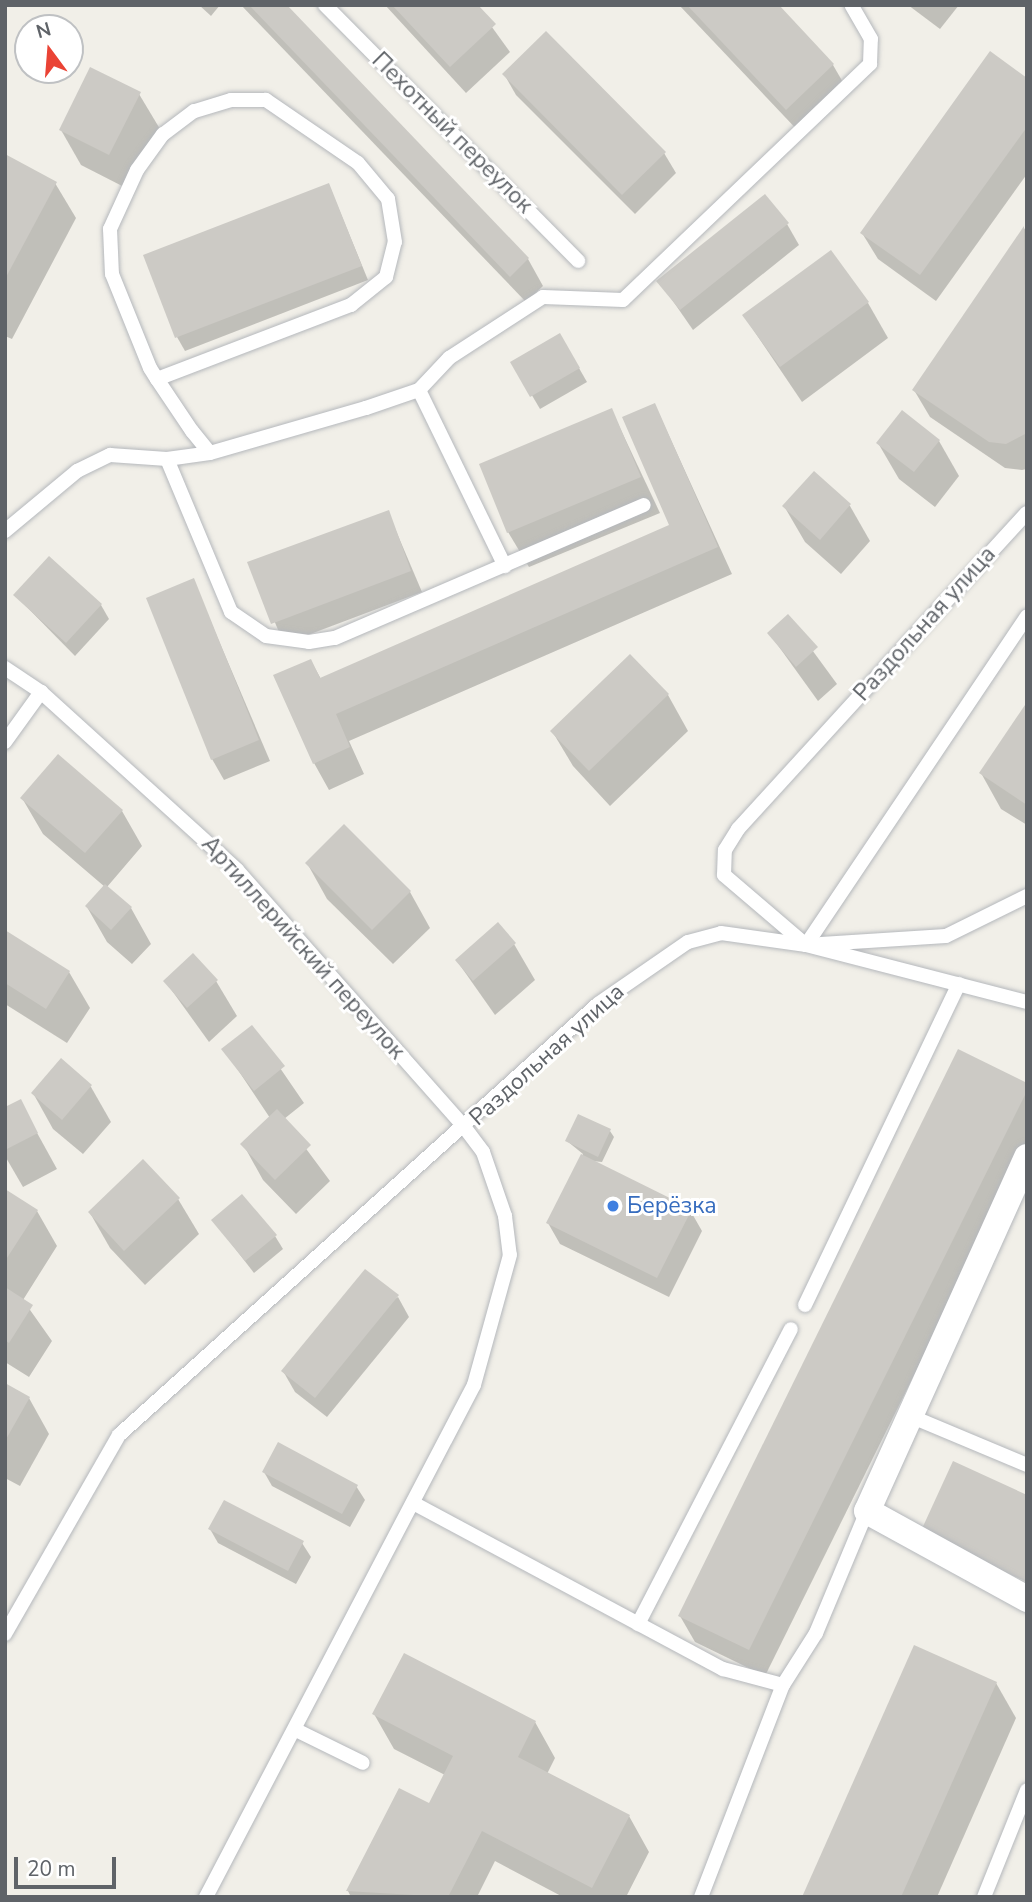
<!DOCTYPE html>
<html>
<head>
<meta charset="utf-8">
<style>
	body { margin:0 }
	#map { position:relative; width:1032px; height:1902px; overflow:hidden; background:#f1efe8; font-family:"Nunito Sans",sans-serif }
	div>[style] { position:absolute }
	[style*='--x'] { left:calc(var(--x)*1px); top:calc(var(--y)*1px); width:calc(var(--w)*1px); rotate:calc(var(--a)*1deg) }
	.shadow>* { inset:0; background:#0003 }
	.building>* { inset:0; background:#cccac5 }
	.roads { filter:drop-shadow(0 0 2px #b5b8bc) drop-shadow(0 0 2px #b5b8bc) }
	.lane>* { height:14px; margin:-7px; padding:0 7px; transform-origin:7px; border-radius:7px; background:#fff }
	.street>* { height:26px; margin:-13px; padding:0 13px; transform-origin:13px; border-radius:13px; background:#fff }
	.dots>* { width:19px; height:19px; translate:-50% -50%; box-sizing:border-box; border:4px solid #fff; border-radius:50% }
	span { translate:-50% -50%; white-space:nowrap; text-align:center; line-height:1.15; -webkit-text-stroke:6px #fff; paint-order:stroke }
	.street-label { font-size:23px; color:#5f6368 }
	.shop-label { font-size:23px; color:#366cbe }
	.left { translate:0 -50%; text-align:left }
	.frame { position:absolute; inset:0; border:7px solid #5f6368; pointer-events:none }
	.north { position:absolute; left:14px; top:14px; width:70px; height:70px; box-sizing:border-box; background:#fff; border:2px solid #bfc1c3; border-radius:50%; rotate:344deg; font-size:19px; font-weight:700; line-height:28px; text-align:center; color:#5f6368 }
	.north::after { content:''; display:block; margin:auto; width:24px; height:32px; background:#ea4335; clip-path:polygon(50% 0,100% 100%,50% 72%,0 100%) }
	.scale { position:absolute; left:14px; top:1857px; width:102px; height:32px; box-sizing:border-box; border:4px solid #5f6368; border-top:0; padding-left:9px; font-size:21px; line-height:24px; white-space:nowrap; color:#5f6368; -webkit-text-stroke:5px #fff; paint-order:stroke }
</style>
</head>
<body>
<div id="map">
	<div class="shadow">
		<div style="clip-path:polygon(199px 5px,220px 5px,211px 16px)"></div>
		<div style="clip-path:polygon(241px 5px,284px 5px,528px 259px,543px 286px,526px 302px)"></div>
		<div style="clip-path:polygon(385px 5px,476px 5px,510px 52px,466px 93px)"></div>
		<div style="clip-path:polygon(679px 5px,777px 5px,833px 65px,848px 91px,802px 135px)"></div>
		<div style="clip-path:polygon(908px 5px,959px 5px,940px 29px)"></div>
		<div style="clip-path:polygon(504px 74px,664px 153px,676px 173px,635px 214px,516px 95px)"></div>
		<div style="clip-path:polygon(1027px 80px,1027px 174px,936px 301px,878px 259px,862px 233px)"></div>
		<div style="clip-path:polygon(139px 94px,160px 129px,130px 190px,81px 165px,61px 130px)"></div>
		<div style="clip-path:polygon(5px 156px,55px 183px,76px 218px,12px 339px,5px 336px)"></div>
		<div style="clip-path:polygon(329px 185px,368px 280px,185px 351px,177px 337px)"></div>
		<div style="clip-path:polygon(787px 224px,799px 245px,693px 330px,659px 281px)"></div>
		<div style="clip-path:polygon(1025px 228px,1027px 469px,1022px 470px,1005px 468px,930px 417px,914px 390px)"></div>
		<div style="clip-path:polygon(868px 303px,888px 338px,802px 402px,744px 316px)"></div>
		<div style="clip-path:polygon(560px 335px,587px 382px,540px 409px,513px 363px)"></div>
		<div style="clip-path:polygon(655px 405px,732px 574px,349px 741px,364px 774px,329px 790px,314px 763px,311px 661px,321px 679px,672px 526px)"></div>
		<div style="clip-path:polygon(612px 411px,660px 513px,529px 567px,508px 532px)"></div>
		<div style="clip-path:polygon(939px 441px,959px 476px,935px 507px,899px 479px,878px 443px)"></div>
		<div style="clip-path:polygon(814px 474px,850px 506px,870px 541px,841px 574px,805px 542px,784px 506px)"></div>
		<div style="clip-path:polygon(388px 512px,422px 592px,284px 644px,250px 563px)"></div>
		<div style="clip-path:polygon(193px 580px,270px 761px,224px 780px,212px 759px)"></div>
		<div style="clip-path:polygon(16px 596px,101px 605px,109px 619px,75px 656px)"></div>
		<div style="clip-path:polygon(788px 617px,837px 684px,818px 701px,769px 633px)"></div>
		<div style="clip-path:polygon(630px 656px,668px 695px,688px 731px,610px 806px,573px 766px,552px 731px)"></div>
		<div style="clip-path:polygon(1027px 705px,1027px 825px,1001px 809px,981px 773px)"></div>
		<div style="clip-path:polygon(22px 798px,122px 811px,142px 846px,107px 887px,131px 908px,151px 944px,132px 964px,107px 942px,87px 907px,105px 887px,43px 834px)"></div>
		<div style="clip-path:polygon(307px 863px,410px 892px,430px 928px,393px 964px,327px 899px)"></div>
		<div style="clip-path:polygon(5px 932px,69px 972px,90px 1008px,67px 1043px,5px 1004px)"></div>
		<div style="clip-path:polygon(514px 944px,535px 980px,495px 1015px,457px 961px)"></div>
		<div style="clip-path:polygon(165px 981px,216px 981px,237px 1016px,209px 1042px)"></div>
		<div style="clip-path:polygon(252px 1027px,304px 1103px,284px 1119px,330px 1181px,296px 1214px,263px 1180px,243px 1144px,270px 1118px,224px 1049px)"></div>
		<div style="clip-path:polygon(62px 1061px,91px 1087px,111px 1122px,83px 1154px,53px 1129px,33px 1093px)"></div>
		<div style="clip-path:polygon(1027px 1085px,1027px 1147px,765px 1676px,695px 1642px,680px 1616px)"></div>
		<div style="clip-path:polygon(20px 1102px,57px 1169px,23px 1187px,5px 1156px,5px 1109px)"></div>
		<div style="clip-path:polygon(610px 1131px,614px 1137px,602px 1162px,592px 1161px,690px 1210px,702px 1231px,669px 1297px,560px 1244px,548px 1223px,583px 1154px,567px 1141px)"></div>
		<div style="clip-path:polygon(5px 1191px,37px 1211px,57px 1246px,23px 1300px,52px 1341px,29px 1377px,5px 1362px)"></div>
		<div style="clip-path:polygon(178px 1199px,199px 1234px,145px 1285px,110px 1248px,90px 1213px)"></div>
		<div style="clip-path:polygon(213px 1220px,275px 1236px,283px 1249px,254px 1273px)"></div>
		<div style="clip-path:polygon(398px 1297px,409px 1317px,327px 1417px,295px 1392px,283px 1371px)"></div>
		<div style="clip-path:polygon(5px 1385px,29px 1398px,49px 1434px,20px 1486px,5px 1478px)"></div>
		<div style="clip-path:polygon(264px 1472px,356px 1486px,365px 1500px,350px 1527px,272px 1486px)"></div>
		<div style="clip-path:polygon(210px 1529px,302px 1543px,311px 1557px,296px 1584px,218px 1543px)"></div>
		<div style="clip-path:polygon(996px 1683px,1016px 1718px,937px 1897px,804px 1897px)"></div>
		<div style="clip-path:polygon(374px 1714px,535px 1722px,555px 1758px,547px 1774px,629px 1816px,649px 1852px,626px 1897px,563px 1897px,495px 1861px,477px 1897px,351px 1897px,348px 1891px,400px 1791px,433px 1808px,445px 1775px,394px 1749px)"></div>
	</div>
	<div class="building">
		<div style="clip-path:polygon(249px 5px,287px 5px,529px 258px,510px 277px)"></div>
		<div style="clip-path:polygon(392px 5px,478px 5px,496px 24px,450px 67px)"></div>
		<div style="clip-path:polygon(687px 5px,779px 5px,834px 64px,786px 110px)"></div>
		<div style="clip-path:polygon(546px 31px,666px 152px,622px 195px,502px 74px)"></div>
		<div style="clip-path:polygon(990px 51px,1027px 78px,1027px 127px,920px 275px,860px 233px)"></div>
		<div style="clip-path:polygon(90px 67px,141px 92px,109px 155px,59px 130px)"></div>
		<div style="clip-path:polygon(5px 154px,57px 182px,5px 279px)"></div>
		<div style="clip-path:polygon(329px 183px,362px 266px,175px 338px,143px 255px)"></div>
		<div style="clip-path:polygon(765px 194px,789px 223px,680px 310px,656px 281px)"></div>
		<div style="clip-path:polygon(1024px 226px,1027px 433px,1006px 444px,989px 442px,912px 390px)"></div>
		<div style="clip-path:polygon(831px 250px,869px 302px,780px 367px,742px 315px)"></div>
		<div style="clip-path:polygon(560px 333px,580px 368px,530px 397px,510px 362px)"></div>
		<div style="clip-path:polygon(655px 403px,718px 547px,336px 714px,350px 747px,313px 764px,273px 675px,311px 659px,320px 678px,669px 525px,622px 417px)"></div>
		<div style="clip-path:polygon(612px 408px,641px 477px,507px 533px,479px 464px)"></div>
		<div style="clip-path:polygon(902px 410px,940px 440px,914px 472px,876px 443px)"></div>
		<div style="clip-path:polygon(814px 471px,851px 504px,820px 540px,782px 506px)"></div>
		<div style="clip-path:polygon(389px 510px,411px 571px,271px 624px,247px 562px)"></div>
		<div style="clip-path:polygon(49px 556px,102px 604px,66px 643px,13px 595px)"></div>
		<div style="clip-path:polygon(194px 578px,259px 740px,211px 760px,146px 598px)"></div>
		<div style="clip-path:polygon(788px 614px,818px 647px,796px 667px,767px 633px)"></div>
		<div style="clip-path:polygon(630px 654px,669px 694px,589px 771px,550px 731px)"></div>
		<div style="clip-path:polygon(1027px 702px,1027px 805px,979px 773px)"></div>
		<div style="clip-path:polygon(58px 754px,123px 810px,85px 853px,20px 798px)"></div>
		<div style="clip-path:polygon(344px 824px,411px 891px,372px 930px,305px 863px)"></div>
		<div style="clip-path:polygon(105px 884px,132px 907px,111px 930px,85px 906px)"></div>
		<div style="clip-path:polygon(498px 922px,516px 943px,473px 981px,455px 960px)"></div>
		<div style="clip-path:polygon(5px 930px,70px 971px,46px 1009px,5px 983px)"></div>
		<div style="clip-path:polygon(193px 953px,218px 980px,187px 1008px,163px 981px)"></div>
		<div style="clip-path:polygon(252px 1025px,285px 1066px,254px 1091px,221px 1049px)"></div>
		<div style="clip-path:polygon(958px 1049px,1027px 1083px,1027px 1091px,749px 1650px,678px 1616px)"></div>
		<div style="clip-path:polygon(61px 1058px,92px 1085px,62px 1120px,31px 1093px)"></div>
		<div style="clip-path:polygon(21px 1099px,38px 1133px,5px 1150px,5px 1107px)"></div>
		<div style="clip-path:polygon(277px 1109px,311px 1145px,275px 1180px,240px 1144px)"></div>
		<div style="clip-path:polygon(578px 1114px,611px 1129px,598px 1157px,565px 1141px)"></div>
		<div style="clip-path:polygon(581px 1154px,692px 1209px,657px 1278px,546px 1223px)"></div>
		<div style="clip-path:polygon(143px 1159px,180px 1198px,124px 1251px,88px 1212px)"></div>
		<div style="clip-path:polygon(5px 1189px,38px 1210px,5px 1261px)"></div>
		<div style="clip-path:polygon(242px 1194px,277px 1235px,245px 1261px,211px 1220px)"></div>
		<div style="clip-path:polygon(365px 1269px,399px 1295px,315px 1398px,281px 1371px)"></div>
		<div style="clip-path:polygon(5px 1287px,33px 1305px,9px 1343px,5px 1340px)"></div>
		<div style="clip-path:polygon(5px 1383px,30px 1397px,5px 1441px)"></div>
		<div style="clip-path:polygon(278px 1442px,358px 1485px,342px 1514px,262px 1472px)"></div>
		<div style="clip-path:polygon(953px 1461px,1027px 1495px,1027px 1582px,920px 1533px)"></div>
		<div style="clip-path:polygon(224px 1500px,304px 1541px,288px 1571px,208px 1529px)"></div>
		<div style="clip-path:polygon(914px 1645px,997px 1682px,901px 1897px,802px 1897px)"></div>
		<div style="clip-path:polygon(404px 1653px,536px 1721px,518px 1757px,630px 1815px,592px 1888px,482px 1831px,448px 1897px,346px 1891px,399px 1788px,429px 1803px,453px 1756px,372px 1714px)"></div>
	</div>
	<div class="roads">
		<div class="lane">
			<div style="--x:325;--y:5;--w:360;--a:45.3"></div>
			<div style="--x:157;--y:379;--w:208;--a:-20.9"></div>
			<div style="--x:351;--y:305;--w:45;--a:-38.7"></div>
			<div style="--x:386;--y:277;--w:36;--a:-76"></div>
			<div style="--x:395;--y:242;--w:44;--a:-99.2"></div>
			<div style="--x:388;--y:199;--w:47;--a:-129.8"></div>
			<div style="--x:358;--y:163;--w:112;--a:-145.6"></div>
			<div style="--x:266;--y:100;--w:35;--a:180"></div>
			<div style="--x:231;--y:100;--w:39;--a:163"></div>
			<div style="--x:194;--y:111;--w:39;--a:143"></div>
			<div style="--x:163;--y:134;--w:44;--a:125.8"></div>
			<div style="--x:137;--y:170;--w:65;--a:114.6"></div>
			<div style="--x:110;--y:229;--w:45;--a:87.5"></div>
			<div style="--x:112;--y:274;--w:101;--a:68"></div>
			<div style="--x:150;--y:368;--w:13;--a:58"></div>
			<div style="--x:157;--y:379;--w:63;--a:56.1"></div>
			<div style="--x:192;--y:431;--w:28;--a:51"></div>
			<div style="--x:419;--y:390;--w:196;--a:64"></div>
			<div style="--x:167;--y:459;--w:166;--a:67.3"></div>
			<div style="--x:231;--y:612;--w:42;--a:34.4"></div>
			<div style="--x:266;--y:636;--w:43;--a:7.9"></div>
			<div style="--x:309;--y:642;--w:26;--a:-9"></div>
			<div style="--x:335;--y:638;--w:336;--a:-23.3"></div>
			<div style="--x:5;--y:531;--w:94;--a:-39.8"></div>
			<div style="--x:77;--y:471;--w:37;--a:-26"></div>
			<div style="--x:110;--y:455;--w:57;--a:4"></div>
			<div style="--x:167;--y:459;--w:43;--a:-7.9"></div>
			<div style="--x:210;--y:453;--w:162;--a:-16.1"></div>
			<div style="--x:366;--y:408;--w:56;--a:-18.8"></div>
			<div style="--x:419;--y:390;--w:44;--a:-46.8"></div>
			<div style="--x:449;--y:358;--w:112;--a:-33"></div>
			<div style="--x:543;--y:297;--w:80;--a:2.1"></div>
			<div style="--x:623;--y:300;--w:342;--a:-43.7"></div>
			<div style="--x:870;--y:64;--w:25;--a:-88"></div>
			<div style="--x:871;--y:39;--w:39;--a:-120"></div>
			<div style="--x:5;--y:668;--w:43;--a:33.7"></div>
			<div style="--x:41;--y:692;--w:265;--a:42.2"></div>
			<div style="--x:237;--y:870;--w:344;--a:48.5"></div>
			<div style="--x:465;--y:1128;--w:30;--a:53"></div>
			<div style="--x:483;--y:1152;--w:68;--a:71"></div>
			<div style="--x:505;--y:1216;--w:39;--a:83"></div>
			<div style="--x:510;--y:1255;--w:135;--a:105.5"></div>
			<div style="--x:474;--y:1385;--w:578;--a:117.63"></div>
			<div style="--x:5;--y:742;--w:62;--a:-54.2"></div>
			<div style="--x:821;--y:944;--w:125;--a:-3.7"></div>
			<div style="--x:946;--y:936;--w:90;--a:-26.3"></div>
			<div style="--x:806;--y:945;--w:108;--a:-139.5"></div>
			<div style="--x:724;--y:875;--w:25;--a:-88"></div>
			<div style="--x:725;--y:850;--w:25;--a:-58"></div>
			<div style="--x:738;--y:829;--w:428;--a:-47.6"></div>
			<div style="--x:806;--y:945;--w:396;--a:-56.1"></div>
			<div style="--x:805;--y:1305;--w:356;--a:-64.4"></div>
			<div style="--x:910;--y:1416;--w:127;--a:22.7"></div>
			<div style="--x:413;--y:1503;--w:352;--a:28.2"></div>
			<div style="--x:723;--y:1669;--w:62;--a:14.9"></div>
			<div style="--x:783;--y:1685;--w:62;--a:-57.6"></div>
			<div style="--x:816;--y:1633;--w:132;--a:-67.3"></div>
			<div style="--x:638;--y:1624;--w:332;--a:-62.6"></div>
			<div style="--x:5;--y:1634;--w:229;--a:-60.2"></div>
			<div style="--x:119;--y:1435;--w:644;--a:-41.98"></div>
			<div style="--x:598;--y:1004;--w:109;--a:-34.6"></div>
			<div style="--x:688;--y:942;--w:34;--a:-15"></div>
			<div style="--x:721;--y:933;--w:86;--a:8"></div>
			<div style="--x:806;--y:945;--w:228;--a:14.5"></div>
			<div style="--x:298;--y:1731;--w:72;--a:26.2"></div>
			<div style="--x:701;--y:1897;--w:227;--a:-68.9"></div>
			<div style="--x:984;--y:1897;--w:115;--a:-68.1"></div>
		</div>
		<div class="street">
			<div style="--x:1027;--y:1157;--w:388;--a:114.3"></div>
			<div style="--x:867;--y:1511;--w:183;--a:28.8"></div>
		</div>
	</div>
	<div class="dots">
		<div style="left:613px;top:1206px;background:#3f7fe0"></div>
	</div>
	<div class="street-label">
		<span style="left:452px;top:133px;rotate:45deg">Пехотный переулок</span>
		<span style="left:925px;top:624px;rotate:-48deg">Раздольная улица</span>
		<span style="left:303px;top:948px;rotate:48deg">Артиллерийский переулок</span>
		<span style="left:547px;top:1055px;rotate:-42deg">Раздольная улица</span>
	</div>
	<div class="shop-label">
		<span class="left" style="left:627px;top:1206px">Берёзка</span>
	</div>
	<div class="frame"></div>
	<div class="north">N</div>
	<div class="scale">20 m</div>
</div>
</body>
</html>
